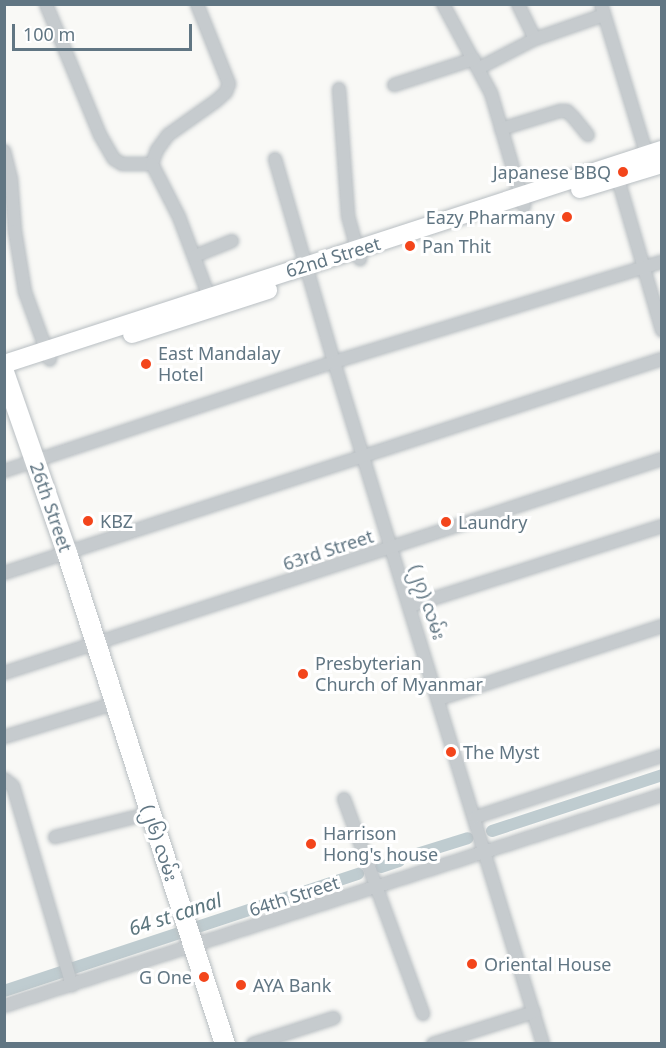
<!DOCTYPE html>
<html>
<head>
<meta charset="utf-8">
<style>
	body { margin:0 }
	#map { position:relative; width:666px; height:1048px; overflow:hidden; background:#f9f9f6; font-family:"Noto Sans","Noto Sans Myanmar",sans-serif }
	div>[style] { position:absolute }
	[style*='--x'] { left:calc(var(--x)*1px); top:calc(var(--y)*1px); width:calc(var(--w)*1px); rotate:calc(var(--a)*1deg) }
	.canal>* { height:12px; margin:-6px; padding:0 6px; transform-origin:6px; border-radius:6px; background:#bfccd0 }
	.roads { filter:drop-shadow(0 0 2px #b8bec2) drop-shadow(0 0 2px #b8bec2) }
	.minor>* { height:12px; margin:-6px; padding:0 6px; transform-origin:6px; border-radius:6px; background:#c6cbce }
	.secondary>* { height:18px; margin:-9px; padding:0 9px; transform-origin:9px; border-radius:9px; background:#fff }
	.primary>* { height:20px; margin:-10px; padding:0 10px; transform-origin:10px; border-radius:10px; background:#fff }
	.dots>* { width:16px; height:16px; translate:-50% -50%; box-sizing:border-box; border:3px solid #fff; border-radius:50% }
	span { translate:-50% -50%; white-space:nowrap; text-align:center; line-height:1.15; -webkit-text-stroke:6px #fff; paint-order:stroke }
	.poi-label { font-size:18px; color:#617683 }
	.right { translate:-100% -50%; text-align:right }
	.left { translate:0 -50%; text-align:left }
	.street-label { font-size:18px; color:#617683 }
	.water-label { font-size:20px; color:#5c767e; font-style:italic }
	.frame { position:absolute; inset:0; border:6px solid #617683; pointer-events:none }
	.scale { position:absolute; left:12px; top:24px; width:180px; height:27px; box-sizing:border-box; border:3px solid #617683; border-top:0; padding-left:8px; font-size:18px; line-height:21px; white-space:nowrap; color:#617683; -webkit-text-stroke:4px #fff; paint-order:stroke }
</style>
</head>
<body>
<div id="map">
	<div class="canal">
		<div style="--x:492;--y:831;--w:179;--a:-18.2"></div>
		<div style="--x:417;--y:854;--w:53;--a:-17.4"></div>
		<div style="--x:381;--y:867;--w:19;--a:-18"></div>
		<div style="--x:4;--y:991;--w:373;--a:-18.3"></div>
	</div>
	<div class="roads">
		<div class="minor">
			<div style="--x:46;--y:4;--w:142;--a:67.6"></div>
			<div style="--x:100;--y:135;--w:28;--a:60"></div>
			<div style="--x:114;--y:159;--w:9;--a:32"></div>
			<div style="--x:122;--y:164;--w:30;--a:0"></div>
			<div style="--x:197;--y:4;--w:86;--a:68.2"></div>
			<div style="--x:229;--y:84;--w:9;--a:111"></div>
			<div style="--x:226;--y:92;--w:13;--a:138"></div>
			<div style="--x:216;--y:101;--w:59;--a:144.7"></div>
			<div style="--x:168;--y:135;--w:19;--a:126"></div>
			<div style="--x:157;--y:150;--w:15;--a:110"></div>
			<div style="--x:152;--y:164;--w:59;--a:63"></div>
			<div style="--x:179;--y:217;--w:91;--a:69.4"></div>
			<div style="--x:443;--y:4;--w:101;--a:61.7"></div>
			<div style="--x:491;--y:93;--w:118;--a:73.7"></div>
			<div style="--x:518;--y:4;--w:39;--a:64"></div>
			<div style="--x:601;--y:4;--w:158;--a:73.1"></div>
			<div style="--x:479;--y:68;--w:63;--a:-27.4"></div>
			<div style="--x:535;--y:39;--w:73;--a:-19.2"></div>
			<div style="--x:394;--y:85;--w:84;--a:-18"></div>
			<div style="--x:339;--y:89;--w:127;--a:85.9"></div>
			<div style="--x:348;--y:216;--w:45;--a:74.4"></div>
			<div style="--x:501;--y:129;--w:62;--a:-17"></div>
			<div style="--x:560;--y:111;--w:7;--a:0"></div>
			<div style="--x:567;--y:111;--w:10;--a:45"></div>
			<div style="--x:574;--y:118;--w:22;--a:51"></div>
			<div style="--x:4;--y:151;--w:29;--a:76"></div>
			<div style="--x:11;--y:179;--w:52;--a:85.6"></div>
			<div style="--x:15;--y:231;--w:62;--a:80.7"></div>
			<div style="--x:25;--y:292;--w:72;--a:69.8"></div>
			<div style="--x:275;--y:159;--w:211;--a:73.8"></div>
			<div style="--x:334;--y:362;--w:713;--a:72.96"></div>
			<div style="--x:616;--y:172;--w:165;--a:73.8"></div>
			<div style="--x:195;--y:256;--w:40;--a:-22"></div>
			<div style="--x:4;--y:471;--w:348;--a:-18.3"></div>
			<div style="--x:334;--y:362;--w:343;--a:-17"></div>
			<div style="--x:4;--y:573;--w:692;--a:-18.02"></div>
			<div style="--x:410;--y:606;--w:264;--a:-17.6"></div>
			<div style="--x:4;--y:673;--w:692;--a:-18.02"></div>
			<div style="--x:439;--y:699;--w:235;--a:-18.1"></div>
			<div style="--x:4;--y:737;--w:117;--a:-16.9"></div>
			<div style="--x:4;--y:779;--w:11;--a:38"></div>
			<div style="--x:13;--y:786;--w:208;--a:73.5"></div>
			<div style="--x:344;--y:799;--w:229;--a:69.8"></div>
			<div style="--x:476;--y:817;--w:196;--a:-18.2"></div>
			<div style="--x:55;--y:837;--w:99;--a:-14"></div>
			<div style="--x:4;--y:1006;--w:691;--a:-17.78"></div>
			<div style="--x:253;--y:1044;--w:85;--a:-17.8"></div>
			<div style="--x:433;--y:1044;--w:106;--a:-17.6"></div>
		</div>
		<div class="secondary">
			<div style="--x:580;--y:189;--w:86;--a:-17"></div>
			<div style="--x:132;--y:334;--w:143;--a:-17.9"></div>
			<div style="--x:4;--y:364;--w:692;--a:-18.02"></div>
		</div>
		<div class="primary">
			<div style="--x:4;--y:372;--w:192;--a:70.8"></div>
			<div style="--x:67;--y:553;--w:516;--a:72.16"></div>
		</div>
	</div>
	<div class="dots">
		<div style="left:623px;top:172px;background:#f3451b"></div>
		<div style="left:567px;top:217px;background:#f3451b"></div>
		<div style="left:410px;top:246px;background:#f3451b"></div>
		<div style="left:146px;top:364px;background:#f3451b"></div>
		<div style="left:88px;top:521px;background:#f3451b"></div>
		<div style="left:446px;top:522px;background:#f3451b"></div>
		<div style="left:303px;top:674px;background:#f3451b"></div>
		<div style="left:451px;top:752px;background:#f3451b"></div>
		<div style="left:311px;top:844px;background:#f3451b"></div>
		<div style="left:472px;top:964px;background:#f3451b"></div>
		<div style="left:204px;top:977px;background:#f3451b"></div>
		<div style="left:241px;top:985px;background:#f3451b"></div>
	</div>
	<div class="poi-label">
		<span class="right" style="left:611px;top:172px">Japanese BBQ</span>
		<span class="right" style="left:555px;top:217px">Eazy Pharmany</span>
		<span class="left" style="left:422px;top:246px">Pan Thit</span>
		<span class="left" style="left:158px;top:364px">East Mandalay<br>Hotel</span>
		<span class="left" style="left:100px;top:521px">KBZ</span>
		<span class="left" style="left:458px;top:522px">Laundry</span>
		<span class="left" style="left:315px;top:674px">Presbyterian<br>Church of Myanmar</span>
		<span class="left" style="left:463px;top:752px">The Myst</span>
		<span class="left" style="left:323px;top:844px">Harrison<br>Hong's house</span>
		<span class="left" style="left:484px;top:964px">Oriental House</span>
		<span class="right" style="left:192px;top:977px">G One</span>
		<span class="left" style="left:253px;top:985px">AYA Bank</span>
	</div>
	<div class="street-label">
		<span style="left:333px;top:257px;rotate:-17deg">62nd Street</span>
		<span style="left:51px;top:507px;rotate:71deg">26th Street</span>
		<span style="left:328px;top:550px;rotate:-18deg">63rd Street</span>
		<span style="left:428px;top:602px;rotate:72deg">(၂၇) လမ်း</span>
		<span style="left:160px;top:843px;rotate:72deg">(၂၆) လမ်း</span>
		<span style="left:294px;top:896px;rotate:-18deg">64th Street</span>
	</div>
	<div class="water-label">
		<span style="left:175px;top:914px;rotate:-18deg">64 st canal</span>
	</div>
	<div class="frame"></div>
	<div class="scale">100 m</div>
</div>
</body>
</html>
